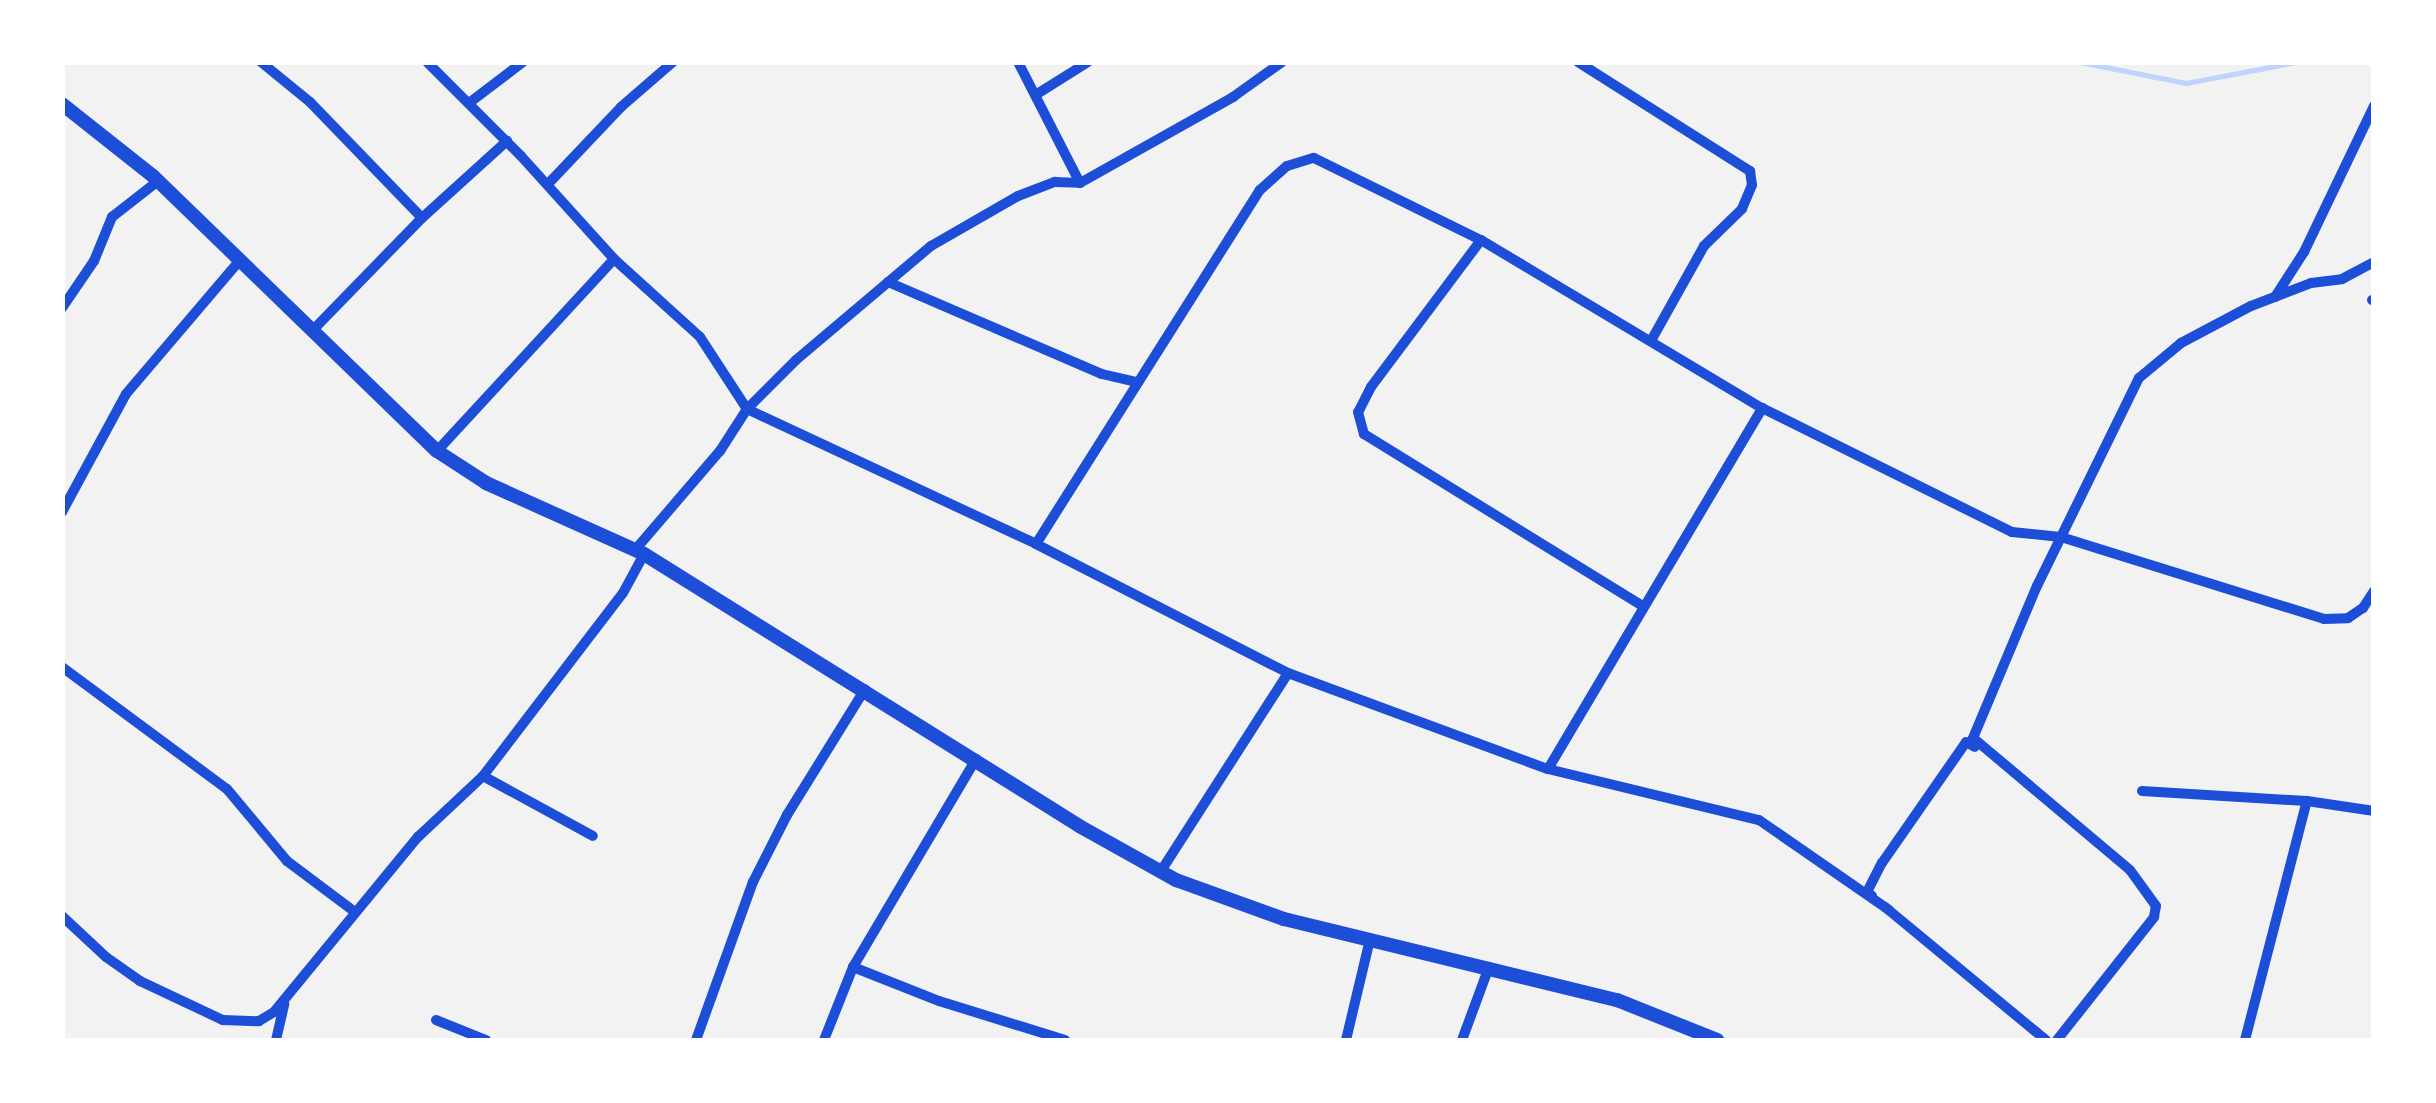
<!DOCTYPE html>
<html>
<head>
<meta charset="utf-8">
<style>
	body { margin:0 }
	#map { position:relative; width:2436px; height:1103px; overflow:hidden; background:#f2f2f2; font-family:Barlow,sans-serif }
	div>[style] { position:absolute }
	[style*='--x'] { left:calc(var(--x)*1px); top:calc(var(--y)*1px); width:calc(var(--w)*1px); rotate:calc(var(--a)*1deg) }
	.stream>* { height:5px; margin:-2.5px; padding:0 2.5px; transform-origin:2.5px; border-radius:2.5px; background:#bfd3fe }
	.minor>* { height:10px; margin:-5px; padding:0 5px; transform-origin:5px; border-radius:5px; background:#1d4ed8 }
	.tertiary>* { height:14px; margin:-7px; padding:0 7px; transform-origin:7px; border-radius:7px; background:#1d4ed8 }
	span { translate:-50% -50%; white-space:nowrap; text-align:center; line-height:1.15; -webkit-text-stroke:10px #fff; paint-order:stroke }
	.frame { position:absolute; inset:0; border:65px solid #fff; pointer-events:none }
</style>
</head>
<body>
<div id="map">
	<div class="stream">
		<div style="--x:2080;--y:62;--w:108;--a:11.2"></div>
		<div style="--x:2186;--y:83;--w:112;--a:-10.8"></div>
	</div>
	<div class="minor">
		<div style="--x:261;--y:62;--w:63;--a:39.2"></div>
		<div style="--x:310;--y:102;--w:161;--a:46"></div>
		<div style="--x:427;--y:62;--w:133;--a:45"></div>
		<div style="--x:521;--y:156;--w:139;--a:47.9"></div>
		<div style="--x:614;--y:259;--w:116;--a:42.2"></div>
		<div style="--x:700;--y:337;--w:86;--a:56.9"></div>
		<div style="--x:747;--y:409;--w:319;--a:25"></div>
		<div style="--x:1036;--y:544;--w:283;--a:27.1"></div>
		<div style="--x:1288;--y:673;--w:277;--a:20.3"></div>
		<div style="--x:1548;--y:769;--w:217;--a:13.6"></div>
		<div style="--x:1759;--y:820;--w:158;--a:34.7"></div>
		<div style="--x:1018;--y:62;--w:136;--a:62.9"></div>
		<div style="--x:1578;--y:62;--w:204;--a:32.4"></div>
		<div style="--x:1750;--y:171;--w:14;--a:82"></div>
		<div style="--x:1752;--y:185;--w:26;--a:113"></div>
		<div style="--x:1742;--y:209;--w:53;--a:135.8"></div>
		<div style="--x:1704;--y:246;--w:107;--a:119.2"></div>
		<div style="--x:1037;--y:94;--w:60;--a:-32.1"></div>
		<div style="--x:469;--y:103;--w:68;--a:-37.2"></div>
		<div style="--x:548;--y:184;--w:106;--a:-46.5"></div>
		<div style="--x:621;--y:107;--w:69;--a:-40.9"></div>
		<div style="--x:1481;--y:240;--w:184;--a:126.8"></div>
		<div style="--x:1371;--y:387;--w:28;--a:117"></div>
		<div style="--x:1358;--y:412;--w:23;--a:75"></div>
		<div style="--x:1364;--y:434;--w:327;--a:31.7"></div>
		<div style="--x:888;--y:282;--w:233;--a:23.3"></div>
		<div style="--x:1102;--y:374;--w:37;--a:13"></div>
		<div style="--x:2275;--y:297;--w:54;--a:-57.2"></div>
		<div style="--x:2304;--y:252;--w:162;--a:-64.4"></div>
		<div style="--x:2372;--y:300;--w:2;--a:27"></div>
		<div style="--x:62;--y:308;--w:57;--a:-55.8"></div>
		<div style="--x:94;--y:261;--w:48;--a:-67.8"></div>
		<div style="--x:112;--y:217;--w:58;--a:-38"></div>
		<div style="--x:312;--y:331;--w:158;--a:-45.8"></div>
		<div style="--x:422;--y:218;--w:115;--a:-42.2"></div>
		<div style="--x:437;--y:451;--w:261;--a:-47.3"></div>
		<div style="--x:62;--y:512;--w:134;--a:-61.5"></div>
		<div style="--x:126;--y:394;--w:176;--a:-49.6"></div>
		<div style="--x:1036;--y:544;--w:419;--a:-57.7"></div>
		<div style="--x:1260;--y:190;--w:36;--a:-42"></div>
		<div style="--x:1287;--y:166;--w:28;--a:-17"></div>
		<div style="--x:1314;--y:158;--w:186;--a:26.2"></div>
		<div style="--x:1481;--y:240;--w:327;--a:30.9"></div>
		<div style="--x:1762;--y:408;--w:279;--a:26.4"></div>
		<div style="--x:2012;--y:532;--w:49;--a:5.8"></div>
		<div style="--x:2061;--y:537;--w:275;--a:17.3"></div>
		<div style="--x:2324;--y:619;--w:24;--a:-2"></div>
		<div style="--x:2348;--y:618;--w:18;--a:-34"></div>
		<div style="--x:2363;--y:608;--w:20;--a:-57"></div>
		<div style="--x:635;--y:550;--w:130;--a:-49.4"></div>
		<div style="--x:720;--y:451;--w:50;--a:-57.3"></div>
		<div style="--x:747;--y:409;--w:69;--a:-45"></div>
		<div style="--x:796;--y:360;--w:177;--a:-40.2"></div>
		<div style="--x:931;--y:246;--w:100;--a:-29.9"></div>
		<div style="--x:1018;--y:196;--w:40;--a:-21"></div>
		<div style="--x:1055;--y:182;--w:25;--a:2"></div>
		<div style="--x:1080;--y:183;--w:176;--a:-29.3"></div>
		<div style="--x:1233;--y:97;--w:60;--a:-35.5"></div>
		<div style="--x:62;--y:667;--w:205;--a:36.5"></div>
		<div style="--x:227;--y:789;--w:94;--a:50.2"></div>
		<div style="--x:287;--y:861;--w:85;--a:36.9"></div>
		<div style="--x:1548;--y:769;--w:420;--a:-59.3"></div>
		<div style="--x:483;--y:776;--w:125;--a:28.6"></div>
		<div style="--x:2142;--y:791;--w:165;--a:3.5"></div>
		<div style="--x:2307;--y:801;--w:68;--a:8.5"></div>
		<div style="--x:1161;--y:871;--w:235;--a:-57.3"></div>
		<div style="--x:1872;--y:896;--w:6;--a:-141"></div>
		<div style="--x:1867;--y:892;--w:33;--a:-63"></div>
		<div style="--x:1882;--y:863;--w:147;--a:-55.2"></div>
		<div style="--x:1966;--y:742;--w:10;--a:29"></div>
		<div style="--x:1885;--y:907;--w:209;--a:39.6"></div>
		<div style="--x:62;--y:916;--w:60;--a:43"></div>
		<div style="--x:106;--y:957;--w:42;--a:35.2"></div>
		<div style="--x:140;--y:981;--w:92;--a:25.2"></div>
		<div style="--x:223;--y:1020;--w:36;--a:2"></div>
		<div style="--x:259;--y:1021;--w:17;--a:-31"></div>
		<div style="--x:274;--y:1012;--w:227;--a:-50.6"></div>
		<div style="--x:418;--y:837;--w:89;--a:-43.2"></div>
		<div style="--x:483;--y:776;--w:230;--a:-52.6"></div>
		<div style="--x:623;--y:593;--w:44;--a:-61.7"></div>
		<div style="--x:853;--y:967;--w:92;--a:21.6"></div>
		<div style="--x:939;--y:1001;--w:132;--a:17.2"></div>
		<div style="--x:436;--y:1020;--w:54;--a:21.8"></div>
		<div style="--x:276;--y:1040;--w:37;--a:-77"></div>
		<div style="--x:696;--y:1040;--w:168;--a:-70.2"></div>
		<div style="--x:753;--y:882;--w:75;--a:-63.1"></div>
		<div style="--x:787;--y:815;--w:148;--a:-58.2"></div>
		<div style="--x:824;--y:1040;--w:79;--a:-68.3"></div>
		<div style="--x:853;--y:967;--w:242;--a:-59.4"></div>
		<div style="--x:1346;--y:1040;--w:104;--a:-76.6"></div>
		<div style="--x:1462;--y:1040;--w:78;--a:-69.7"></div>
		<div style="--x:2057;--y:1040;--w:157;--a:-51.7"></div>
		<div style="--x:2154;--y:917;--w:11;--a:-80"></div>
		<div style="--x:2156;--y:906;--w:44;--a:-125.8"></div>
		<div style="--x:2130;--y:870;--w:205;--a:-139.9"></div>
		<div style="--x:1973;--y:738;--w:165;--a:-67.2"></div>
		<div style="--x:2037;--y:586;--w:232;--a:-63.9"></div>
		<div style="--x:2139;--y:378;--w:55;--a:-39.8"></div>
		<div style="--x:2181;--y:343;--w:79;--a:-27.9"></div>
		<div style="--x:2251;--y:306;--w:64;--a:-21"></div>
		<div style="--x:2311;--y:283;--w:31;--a:-7"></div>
		<div style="--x:2342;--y:279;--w:36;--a:-28"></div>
		<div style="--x:2245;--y:1040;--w:247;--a:-75.5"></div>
	</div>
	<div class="tertiary">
		<div style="--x:62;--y:104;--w:116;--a:38.4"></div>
		<div style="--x:153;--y:176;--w:395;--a:44.1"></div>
		<div style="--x:437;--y:451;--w:59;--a:33.1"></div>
		<div style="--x:486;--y:483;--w:173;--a:24.2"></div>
		<div style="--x:644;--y:554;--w:515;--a:31.99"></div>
		<div style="--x:1081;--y:827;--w:109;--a:29.2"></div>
		<div style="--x:1176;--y:880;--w:115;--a:19.9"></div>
		<div style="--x:1284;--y:919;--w:343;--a:13.7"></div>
		<div style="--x:1617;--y:1000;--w:108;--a:21.8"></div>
	</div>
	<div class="frame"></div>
</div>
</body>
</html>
